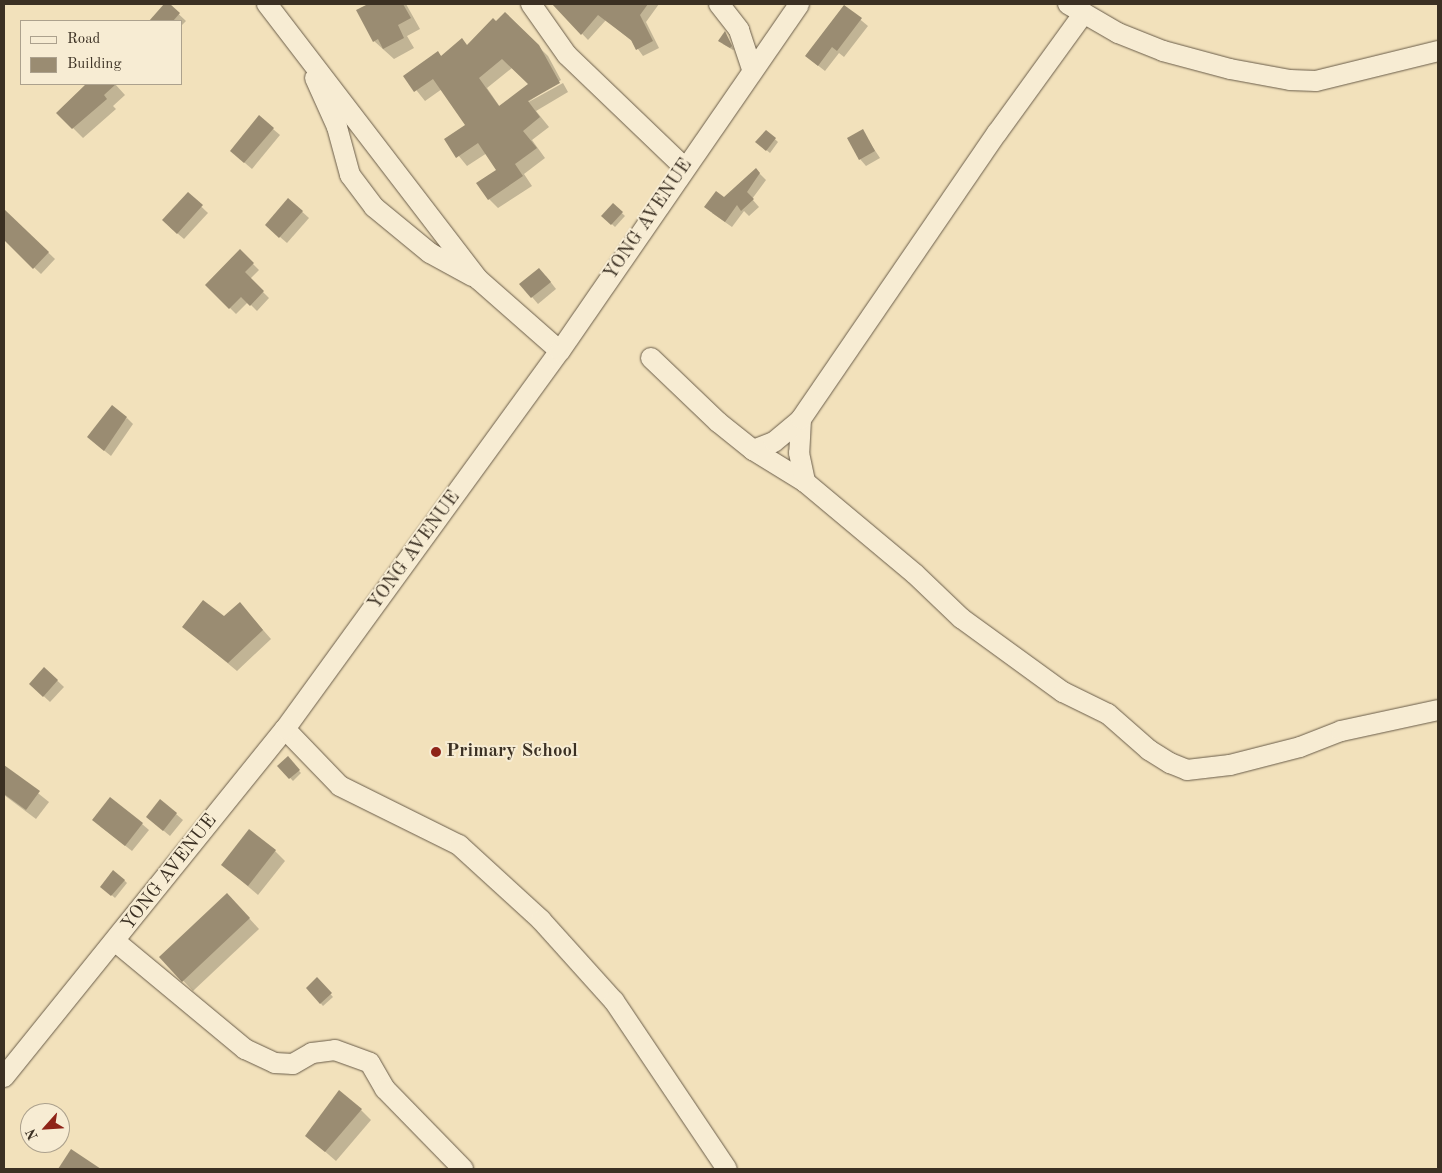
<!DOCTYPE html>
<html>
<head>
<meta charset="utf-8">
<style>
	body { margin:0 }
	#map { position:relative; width:1442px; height:1173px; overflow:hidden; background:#f2e1bb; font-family:"Old Standard TT",serif }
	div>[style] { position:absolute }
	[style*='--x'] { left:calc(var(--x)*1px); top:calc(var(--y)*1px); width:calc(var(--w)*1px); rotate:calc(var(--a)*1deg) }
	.shadow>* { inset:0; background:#0003 }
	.building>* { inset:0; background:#9a8c72 }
	.roads { filter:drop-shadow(0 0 1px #695c49) drop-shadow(0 0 1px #695c49) }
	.minor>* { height:20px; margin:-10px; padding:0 10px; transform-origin:10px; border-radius:10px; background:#f7ecd3 }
	.dots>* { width:14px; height:14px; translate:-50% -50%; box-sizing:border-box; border:2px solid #f7ecd3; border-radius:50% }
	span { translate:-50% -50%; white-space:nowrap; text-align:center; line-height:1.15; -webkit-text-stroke:4px #f7ecd3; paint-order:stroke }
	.street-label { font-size:19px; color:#3b3023 }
	.poi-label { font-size:19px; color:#3b3023; font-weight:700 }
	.left { translate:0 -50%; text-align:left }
	.frame { position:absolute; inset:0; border:5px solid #3b3023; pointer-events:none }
	.legend { position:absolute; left:20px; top:20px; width:162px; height:65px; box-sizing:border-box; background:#f7ecd3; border:1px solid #aca18d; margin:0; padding:6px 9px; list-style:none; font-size:15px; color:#3b3023 }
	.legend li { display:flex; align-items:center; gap:10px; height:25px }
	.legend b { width:25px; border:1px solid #aca18d }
	.north { position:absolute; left:20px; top:1103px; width:50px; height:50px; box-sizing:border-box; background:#f7ecd3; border:1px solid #aca18d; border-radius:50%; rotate:244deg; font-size:14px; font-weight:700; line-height:20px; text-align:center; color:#3b3023 }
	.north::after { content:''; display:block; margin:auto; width:18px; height:22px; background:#8f2418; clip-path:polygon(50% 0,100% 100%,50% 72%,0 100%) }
</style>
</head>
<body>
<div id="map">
	<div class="shadow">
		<div style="clip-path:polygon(168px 4px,186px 21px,181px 26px,181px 21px,151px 21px)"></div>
		<div style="clip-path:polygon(371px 4px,406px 4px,420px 29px,407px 36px,414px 48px,394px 59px,374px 41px,358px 11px)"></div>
		<div style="clip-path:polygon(554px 4px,599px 4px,607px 12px,613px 4px,659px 4px,646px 22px,659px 48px,643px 56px,633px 42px,606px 20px,588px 40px)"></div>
		<div style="clip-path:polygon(844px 6px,868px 26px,844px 57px,839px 53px,825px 71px,806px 56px)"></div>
		<div style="clip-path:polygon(evenodd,505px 14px,548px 56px,561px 80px,525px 104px,563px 83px,568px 92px,536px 111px,549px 127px,532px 140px,545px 158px,524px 174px,532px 186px,498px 208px,489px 199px,498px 170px,487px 153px,467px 166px,445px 139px,467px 125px,442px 89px,425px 101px,405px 76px,438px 53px,442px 57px,467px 46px,505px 14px,512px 68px,529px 84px,500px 107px,487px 88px,512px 68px)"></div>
		<div style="clip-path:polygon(725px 33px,734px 49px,733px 50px,723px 44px)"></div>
		<div style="clip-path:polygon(88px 84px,115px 84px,125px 95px,113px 106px,116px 109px,83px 138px,58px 113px)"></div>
		<div style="clip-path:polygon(259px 117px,280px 135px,252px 169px,238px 157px)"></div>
		<div style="clip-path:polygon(766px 131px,778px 142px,770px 153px,760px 145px)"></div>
		<div style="clip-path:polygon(862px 131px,880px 158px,866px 166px,860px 159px)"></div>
		<div style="clip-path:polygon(756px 170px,766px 180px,752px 199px,759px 207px,749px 216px,744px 211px,732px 227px,712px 213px)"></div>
		<div style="clip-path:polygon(188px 194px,208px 213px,184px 239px,170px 227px)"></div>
		<div style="clip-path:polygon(289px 200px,309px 218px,287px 243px,273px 231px)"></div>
		<div style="clip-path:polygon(613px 205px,625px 216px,615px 227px,603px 216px)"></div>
		<div style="clip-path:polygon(10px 216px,55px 259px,41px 274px,4px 239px,4px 223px)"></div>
		<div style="clip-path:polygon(240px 251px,259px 270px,250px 279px,269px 298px,257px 311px,248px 302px,236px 314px,207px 285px)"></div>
		<div style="clip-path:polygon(546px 276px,556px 289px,538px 304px,521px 284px)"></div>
		<div style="clip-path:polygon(127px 418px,133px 424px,111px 456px,95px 443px)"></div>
		<div style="clip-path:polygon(240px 604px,271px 639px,237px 671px,184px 627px,224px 618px)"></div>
		<div style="clip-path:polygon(44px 668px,64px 687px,50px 702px,37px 690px)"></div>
		<div style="clip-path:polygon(287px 758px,301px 773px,293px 781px,279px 766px)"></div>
		<div style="clip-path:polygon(4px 766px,49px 802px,36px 819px,4px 795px)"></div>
		<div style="clip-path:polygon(176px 814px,183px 820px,170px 836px,147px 817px)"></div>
		<div style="clip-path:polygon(142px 824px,149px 830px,132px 851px,100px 826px)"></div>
		<div style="clip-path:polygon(275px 851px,285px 861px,258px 895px,223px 865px)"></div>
		<div style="clip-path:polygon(124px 880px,127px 883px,115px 898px,105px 889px)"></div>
		<div style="clip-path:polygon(237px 905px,259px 929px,193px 991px,161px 957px)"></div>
		<div style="clip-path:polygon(317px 979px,333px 997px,323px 1006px,307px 988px)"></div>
		<div style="clip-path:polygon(361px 1110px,371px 1120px,336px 1161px,307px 1136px)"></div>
	</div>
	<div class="building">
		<div style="clip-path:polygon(164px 4px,170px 4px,180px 13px,173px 21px,149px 21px)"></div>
		<div style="clip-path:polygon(368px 4px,403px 4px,411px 18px,398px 25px,404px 38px,383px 49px,378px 39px,373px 42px,356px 10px)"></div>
		<div style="clip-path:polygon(552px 4px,648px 4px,640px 15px,653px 41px,636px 50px,631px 40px,598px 15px,581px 35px)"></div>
		<div style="clip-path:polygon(844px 5px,862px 18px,837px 51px,832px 47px,818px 66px,805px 56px)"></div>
		<div style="clip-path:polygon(evenodd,505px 12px,539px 45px,560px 83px,528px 101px,540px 117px,523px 131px,537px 148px,515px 164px,523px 176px,488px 200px,476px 183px,496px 170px,478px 143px,456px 158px,444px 139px,465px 125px,433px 79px,414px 92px,403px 76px,438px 51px,441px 56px,462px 38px,467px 45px,493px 18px,496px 21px,505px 12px,502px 59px,528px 84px,499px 106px,479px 78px,502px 59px)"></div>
		<div style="clip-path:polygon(725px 31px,732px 46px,730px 48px,718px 41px)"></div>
		<div style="clip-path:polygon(86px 84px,116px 84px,104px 95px,107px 99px,72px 129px,56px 113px)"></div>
		<div style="clip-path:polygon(259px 115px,274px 128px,244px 163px,230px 151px)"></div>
		<div style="clip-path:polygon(863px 129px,875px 151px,859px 160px,847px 138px)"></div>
		<div style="clip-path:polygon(766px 130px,776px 138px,766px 151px,755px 142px)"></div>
		<div style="clip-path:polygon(756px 168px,760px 173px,747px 192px,754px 199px,741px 211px,737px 205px,725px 222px,704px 207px,716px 191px,724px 197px)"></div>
		<div style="clip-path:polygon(188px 192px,203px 205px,177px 234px,162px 220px)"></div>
		<div style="clip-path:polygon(288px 198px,303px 211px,279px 238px,265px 225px)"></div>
		<div style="clip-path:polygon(613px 203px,623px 212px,611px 225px,601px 216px)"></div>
		<div style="clip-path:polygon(4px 209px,49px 252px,33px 269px,4px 240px)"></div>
		<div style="clip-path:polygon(240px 249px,254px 263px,245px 272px,264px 291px,250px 306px,241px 297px,229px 309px,205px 285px)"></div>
		<div style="clip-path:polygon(539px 268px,551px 282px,531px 298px,519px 284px)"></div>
		<div style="clip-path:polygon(112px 405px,127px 417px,104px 451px,87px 437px)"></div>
		<div style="clip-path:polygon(203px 600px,224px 616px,240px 602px,263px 630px,228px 663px,182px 627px)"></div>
		<div style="clip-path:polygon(44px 667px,58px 680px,43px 697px,29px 684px)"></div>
		<div style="clip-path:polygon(288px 756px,300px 770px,289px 779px,277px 766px)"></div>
		<div style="clip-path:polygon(4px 765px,40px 791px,26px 810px,4px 794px)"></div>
		<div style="clip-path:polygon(110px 797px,143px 823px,125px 846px,92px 820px)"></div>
		<div style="clip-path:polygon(160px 799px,177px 813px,163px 831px,146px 817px)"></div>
		<div style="clip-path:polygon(249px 829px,276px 850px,248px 886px,221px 865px)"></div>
		<div style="clip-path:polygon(113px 870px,125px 880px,111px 896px,100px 887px)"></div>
		<div style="clip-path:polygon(227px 893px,250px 918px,182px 982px,159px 957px)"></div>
		<div style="clip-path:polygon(317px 977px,332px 993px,320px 1004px,306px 988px)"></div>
		<div style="clip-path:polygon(339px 1090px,362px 1109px,325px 1152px,305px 1136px)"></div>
		<div style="clip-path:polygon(71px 1149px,101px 1169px,58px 1169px)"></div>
	</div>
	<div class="roads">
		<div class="minor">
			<div style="--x:267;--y:4;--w:347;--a:52.5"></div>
			<div style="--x:478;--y:279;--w:109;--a:41.3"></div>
			<div style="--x:531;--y:4;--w:62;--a:54.8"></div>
			<div style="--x:567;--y:55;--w:163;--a:43.8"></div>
			<div style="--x:719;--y:4;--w:33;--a:52"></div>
			<div style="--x:739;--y:30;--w:41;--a:71.6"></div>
			<div style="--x:1068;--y:4;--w:58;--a:30.1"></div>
			<div style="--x:1118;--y:33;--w:48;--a:21.8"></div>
			<div style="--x:1163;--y:51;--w:69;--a:15"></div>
			<div style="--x:1230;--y:69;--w:61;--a:10.4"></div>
			<div style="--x:1290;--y:80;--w:26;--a:2"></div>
			<div style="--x:1316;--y:81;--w:126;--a:-13.8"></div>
			<div style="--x:315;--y:78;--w:54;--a:65.8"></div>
			<div style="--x:337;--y:127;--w:50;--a:74.8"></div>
			<div style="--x:350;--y:175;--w:40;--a:53"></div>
			<div style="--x:374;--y:207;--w:72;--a:39.4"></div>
			<div style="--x:430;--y:253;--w:48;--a:28.7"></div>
			<div style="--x:651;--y:358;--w:93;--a:43.7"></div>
			<div style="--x:718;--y:422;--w:45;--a:38.7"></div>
			<div style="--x:753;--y:450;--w:61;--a:31.6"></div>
			<div style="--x:805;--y:482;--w:143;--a:39.9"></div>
			<div style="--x:915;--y:574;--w:64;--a:43.7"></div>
			<div style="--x:961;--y:618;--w:126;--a:36"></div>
			<div style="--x:1063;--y:692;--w:50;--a:26.1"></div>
			<div style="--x:1108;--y:714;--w:55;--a:41.3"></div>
			<div style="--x:1149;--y:750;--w:25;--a:32"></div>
			<div style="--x:1170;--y:763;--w:18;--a:22"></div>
			<div style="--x:1187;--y:770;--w:43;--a:-6.6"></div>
			<div style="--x:1230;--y:765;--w:72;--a:-14.4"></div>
			<div style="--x:1300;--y:747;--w:44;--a:-21.3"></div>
			<div style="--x:1341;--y:731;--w:99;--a:-12.2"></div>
			<div style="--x:801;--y:419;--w:34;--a:93"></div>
			<div style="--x:799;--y:453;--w:30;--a:78"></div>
			<div style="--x:753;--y:450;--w:22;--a:-21"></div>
			<div style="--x:774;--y:442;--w:35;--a:-40"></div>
			<div style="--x:801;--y:419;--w:347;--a:-55.6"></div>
			<div style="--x:997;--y:133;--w:148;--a:-54.1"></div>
			<div style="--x:285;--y:729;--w:79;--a:46"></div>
			<div style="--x:340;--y:786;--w:133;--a:26.4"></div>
			<div style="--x:459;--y:845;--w:111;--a:42.4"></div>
			<div style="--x:541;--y:920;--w:109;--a:48"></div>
			<div style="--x:614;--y:1001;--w:202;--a:56.1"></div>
			<div style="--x:116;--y:942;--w:168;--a:39.7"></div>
			<div style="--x:245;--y:1049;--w:33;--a:25"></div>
			<div style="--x:275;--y:1063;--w:18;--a:3"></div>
			<div style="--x:293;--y:1064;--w:22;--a:-30"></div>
			<div style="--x:312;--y:1053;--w:23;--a:-7"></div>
			<div style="--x:335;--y:1050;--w:37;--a:20"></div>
			<div style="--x:370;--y:1063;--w:30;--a:60"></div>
			<div style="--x:385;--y:1089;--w:112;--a:45.7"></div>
			<div style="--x:4;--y:1077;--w:447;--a:-51.1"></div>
			<div style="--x:285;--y:729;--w:467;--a:-54"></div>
			<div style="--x:560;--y:351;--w:421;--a:-55.4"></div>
		</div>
	</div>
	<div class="dots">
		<div style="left:436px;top:752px;background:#8f2418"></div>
	</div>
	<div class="street-label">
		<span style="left:649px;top:220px;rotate:-56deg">YONG AVENUE</span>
		<span style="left:415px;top:551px;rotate:-54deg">YONG AVENUE</span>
		<span style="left:170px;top:873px;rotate:-52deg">YONG AVENUE</span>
	</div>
	<div class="poi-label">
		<span class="left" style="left:446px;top:752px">Primary School</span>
	</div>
	<div class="frame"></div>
	<ul class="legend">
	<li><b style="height:6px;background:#f7ecd3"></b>Road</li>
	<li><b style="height:14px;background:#9a8c72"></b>Building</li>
	</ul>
	<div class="north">N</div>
</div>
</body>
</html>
